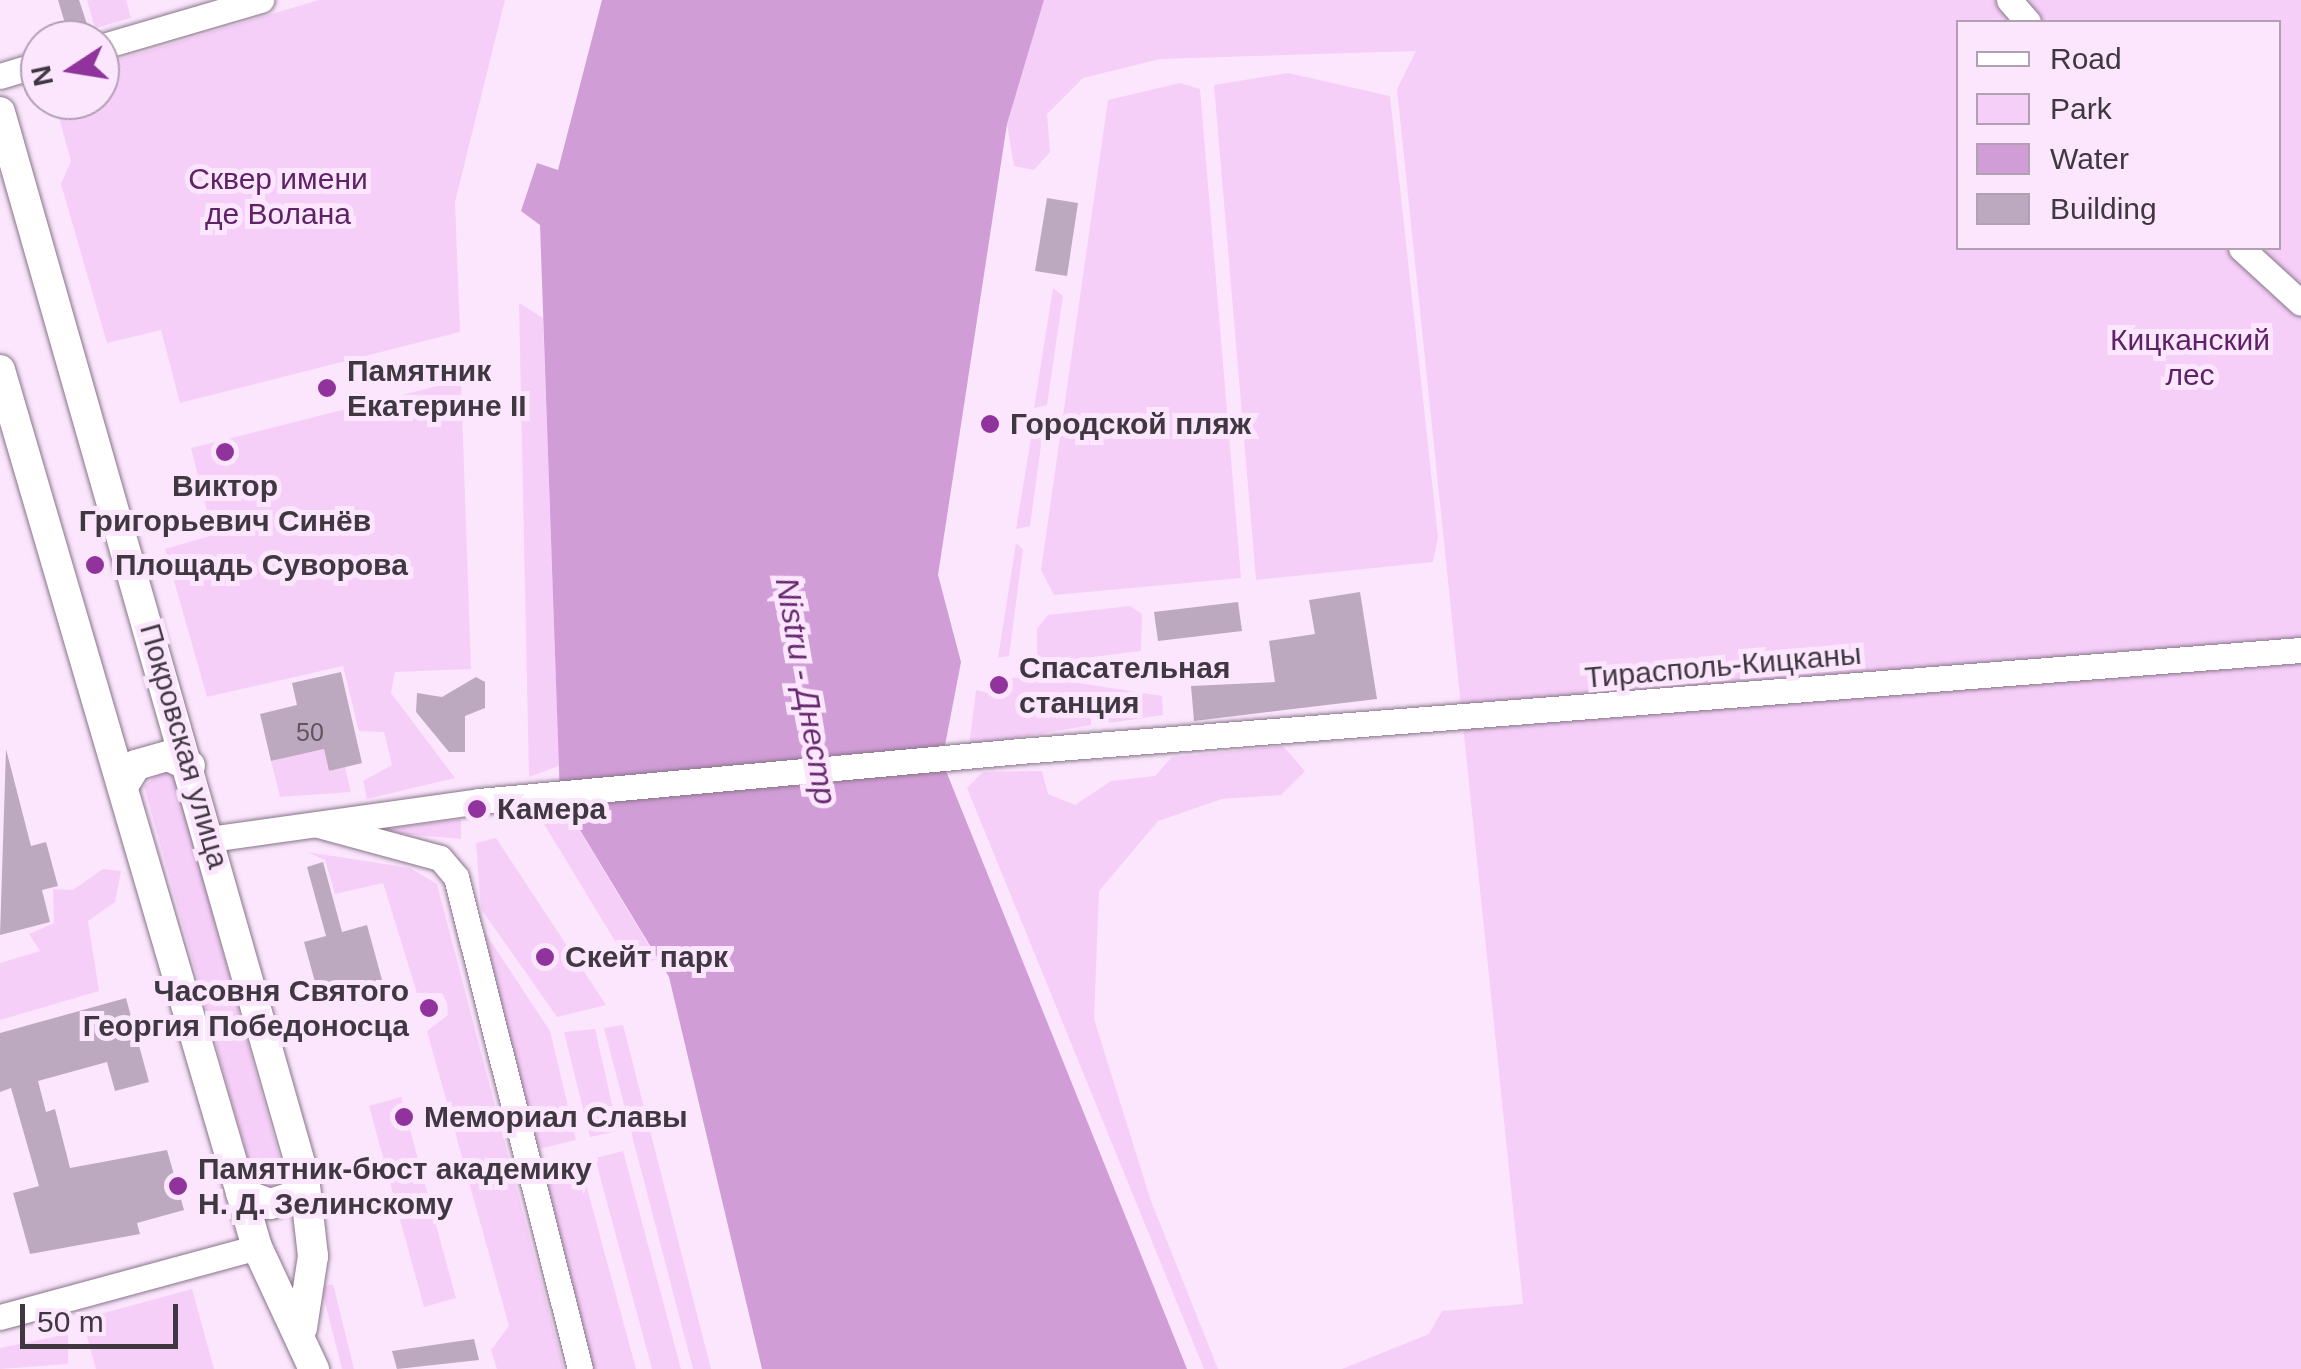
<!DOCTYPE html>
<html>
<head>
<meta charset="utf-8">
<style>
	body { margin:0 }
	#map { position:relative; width:2301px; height:1369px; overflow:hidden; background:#fbe6fd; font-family:Arial,sans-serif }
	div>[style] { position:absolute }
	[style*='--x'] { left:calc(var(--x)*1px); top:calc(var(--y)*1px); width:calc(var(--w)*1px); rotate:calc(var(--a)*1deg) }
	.green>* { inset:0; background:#f6cff9 }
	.water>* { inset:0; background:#d19dd6 }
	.building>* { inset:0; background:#bda9bf }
	.roads { filter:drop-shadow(0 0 2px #887589) drop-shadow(0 0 2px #887589) }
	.minor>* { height:25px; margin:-12.5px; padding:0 12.5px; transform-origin:12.5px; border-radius:12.5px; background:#fff }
	.major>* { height:30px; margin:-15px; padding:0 15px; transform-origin:15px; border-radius:15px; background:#fff }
	.dots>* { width:28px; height:28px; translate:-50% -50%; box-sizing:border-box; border:5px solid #fbe6fd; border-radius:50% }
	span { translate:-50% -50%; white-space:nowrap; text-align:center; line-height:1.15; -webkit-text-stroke:10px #fbe6fd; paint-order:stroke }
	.number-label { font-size:25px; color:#5f5460 }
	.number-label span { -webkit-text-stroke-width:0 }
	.park-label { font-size:30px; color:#5f2266 }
	.poi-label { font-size:30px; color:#403841; font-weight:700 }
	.left { translate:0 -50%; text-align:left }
	.right { translate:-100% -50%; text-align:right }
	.street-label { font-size:30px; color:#403841 }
	.water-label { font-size:32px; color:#672a6f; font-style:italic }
	.legend { position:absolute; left:1956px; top:20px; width:325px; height:230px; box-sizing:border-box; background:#fbe6fd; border:2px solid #b0a0b2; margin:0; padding:12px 18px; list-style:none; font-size:30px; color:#403841 }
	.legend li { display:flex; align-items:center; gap:20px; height:50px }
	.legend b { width:50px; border:2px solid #b0a0b2 }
	.north { position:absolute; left:20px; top:20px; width:100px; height:100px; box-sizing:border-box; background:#fbe6fd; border:2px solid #b0a0b2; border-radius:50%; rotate:258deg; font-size:28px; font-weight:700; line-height:40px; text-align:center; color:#403841 }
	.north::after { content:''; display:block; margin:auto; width:35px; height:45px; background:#91339c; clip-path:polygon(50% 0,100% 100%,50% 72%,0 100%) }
	.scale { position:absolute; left:20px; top:1304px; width:158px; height:45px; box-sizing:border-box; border:5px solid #403841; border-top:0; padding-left:12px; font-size:30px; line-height:35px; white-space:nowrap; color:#403841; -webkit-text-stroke:8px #fbe6fd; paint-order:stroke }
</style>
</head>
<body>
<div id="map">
	<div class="green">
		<div style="clip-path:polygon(87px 0,126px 0,131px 18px,95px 28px)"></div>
		<div style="clip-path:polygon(319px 0,505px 0,455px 202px,460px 332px,180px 403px,161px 330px,107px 343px,61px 184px,71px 161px,54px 100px,100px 100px,100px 65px)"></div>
		<div style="clip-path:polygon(evenodd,1044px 0,2301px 0,2301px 1369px,1342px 1369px,1429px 1334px,1442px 1311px,1523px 1304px,1397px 89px,1416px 51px,1160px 59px,1083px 78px,1047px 114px,1050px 152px,1034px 170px,1014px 166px,1007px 124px,1044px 0,1958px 22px,2278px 22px,2278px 248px,1958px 248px,1958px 22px)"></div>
		<div style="clip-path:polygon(1288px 73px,1390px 96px,1438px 537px,1433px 562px,1256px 580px,1214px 85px)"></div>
		<div style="clip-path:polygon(1180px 83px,1200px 89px,1241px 578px,1054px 595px,1041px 570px,1108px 100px)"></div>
		<div style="clip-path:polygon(1053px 288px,1063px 296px,1047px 405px,1034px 408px)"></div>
		<div style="clip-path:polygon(519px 303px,543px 318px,559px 766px,529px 777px)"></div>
		<div style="clip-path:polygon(461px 380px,471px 669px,395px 672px,391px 693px,455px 778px,367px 799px,363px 781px,392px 765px,384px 732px,359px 731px,343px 666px,207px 697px,165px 549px,213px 535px,191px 448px)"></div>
		<div style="clip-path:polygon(1034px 420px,1044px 423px,1030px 526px,1016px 529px)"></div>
		<div style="clip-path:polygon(1016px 543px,1023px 549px,1009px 656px,998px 658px)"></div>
		<div style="clip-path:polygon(1130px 606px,1142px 614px,1141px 651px,1037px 664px,1037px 629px,1048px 615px)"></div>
		<div style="clip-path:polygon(1028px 675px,1162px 696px,1163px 715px,1109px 723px,1107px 714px,1091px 716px,1091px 725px,969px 746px,976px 690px,996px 695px,1008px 679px)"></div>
		<div style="clip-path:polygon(1283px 746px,1305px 771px,1281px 795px,1222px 799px,1158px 821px,1099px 891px,1094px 1019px,1151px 1201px,1218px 1369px,1204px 1369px,967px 788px,983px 772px,1042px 771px,1048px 794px,1075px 805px,1111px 781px,1155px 776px,1172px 757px)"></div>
		<div style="clip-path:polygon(324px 749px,329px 771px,345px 767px,351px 792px,280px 797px,271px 761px)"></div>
		<div style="clip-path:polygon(165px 769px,175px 778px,283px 1171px,275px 1188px,255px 1184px,144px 786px)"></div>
		<div style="clip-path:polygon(571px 816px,657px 959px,632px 969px,541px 819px)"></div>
		<div style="clip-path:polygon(461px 819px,461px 839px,368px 831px)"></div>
		<div style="clip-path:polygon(496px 838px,606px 1005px,557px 1017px,481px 909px,476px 843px)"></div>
		<div style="clip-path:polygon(307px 852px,410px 868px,437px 884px,564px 1369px,497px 1369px,491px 1350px,509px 1326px,427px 1031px,448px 1015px,447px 1003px,442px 993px,417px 993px,383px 883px,335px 894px,325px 860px)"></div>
		<div style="clip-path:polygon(103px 869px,121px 871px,115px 902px,88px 921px,99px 991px,0 1020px,0 963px,40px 951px,29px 934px,54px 923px,53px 889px,73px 890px)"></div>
		<div style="clip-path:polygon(484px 931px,550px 1031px,576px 1140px,535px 1150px)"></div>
		<div style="clip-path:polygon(623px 1025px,711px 1369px,693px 1369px,604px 1028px)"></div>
		<div style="clip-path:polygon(595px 1029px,618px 1131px,590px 1137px,564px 1032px)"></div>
		<div style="clip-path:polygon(401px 1097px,456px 1298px,424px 1307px,369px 1106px)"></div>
		<div style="clip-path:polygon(623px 1151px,681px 1369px,652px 1369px,595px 1158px)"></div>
		<div style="clip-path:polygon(580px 1162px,636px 1369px,588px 1369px,535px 1170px)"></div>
		<div style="clip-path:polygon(333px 1284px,354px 1369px,342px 1369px,321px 1287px)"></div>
		<div style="clip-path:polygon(192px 1289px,214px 1369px,96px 1369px,82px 1319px)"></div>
		<div style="clip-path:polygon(68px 1334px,68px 1364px,0 1369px,0 1348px)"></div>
	</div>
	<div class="water">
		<div style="clip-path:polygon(602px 0,1044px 0,1007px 124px,938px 575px,961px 662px,942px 761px,1187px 1369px,762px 1369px,669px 977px,560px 797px,540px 225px,521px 211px,537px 163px,558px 170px)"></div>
	</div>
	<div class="building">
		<div style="clip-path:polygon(58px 0,79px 0,87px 24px,67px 30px)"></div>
		<div style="clip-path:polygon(1047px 198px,1078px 203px,1067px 276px,1035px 271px)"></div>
		<div style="clip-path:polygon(1360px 592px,1377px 699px,1194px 721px,1191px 686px,1275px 682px,1269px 641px,1315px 634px,1309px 600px)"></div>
		<div style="clip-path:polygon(1238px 602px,1242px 631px,1158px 641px,1154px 612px)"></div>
		<div style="clip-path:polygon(341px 672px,362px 763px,329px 771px,324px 749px,271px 761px,260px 714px,297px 705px,292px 683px)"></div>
		<div style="clip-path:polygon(476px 677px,485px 682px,485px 708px,465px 716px,465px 752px,449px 752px,416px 712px,417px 693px,442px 697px)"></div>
		<div style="clip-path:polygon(6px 749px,31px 846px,46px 842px,58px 886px,42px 890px,50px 922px,0 935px)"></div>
		<div style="clip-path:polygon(323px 862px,342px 932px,367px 925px,384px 987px,321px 1004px,304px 942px,326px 936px,307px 867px)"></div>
		<div style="clip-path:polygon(126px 998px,149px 1082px,115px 1091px,107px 1062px,38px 1081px,46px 1112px,55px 1109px,70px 1168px,167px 1150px,184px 1210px,137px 1223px,140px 1234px,30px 1254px,13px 1193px,39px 1186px,11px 1088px,0 1092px,0 1033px)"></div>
		<div style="clip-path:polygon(474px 1339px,479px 1360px,397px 1369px,392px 1351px)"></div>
	</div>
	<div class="roads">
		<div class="minor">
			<div style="--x:2009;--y:0;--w:29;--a:49"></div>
			<div style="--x:100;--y:47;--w:168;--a:-16.3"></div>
			<div style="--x:0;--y:76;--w:42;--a:-16.7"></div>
			<div style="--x:2241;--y:248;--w:81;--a:42.5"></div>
			<div style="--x:318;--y:825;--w:126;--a:15.1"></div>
			<div style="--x:440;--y:858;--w:25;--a:50"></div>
			<div style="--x:456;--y:877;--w:507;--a:75.85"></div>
			<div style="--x:210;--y:839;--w:272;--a:-8"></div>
			<div style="--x:479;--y:801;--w:543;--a:-5.28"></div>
			<div style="--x:1020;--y:751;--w:1285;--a:-4.51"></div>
			<div style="--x:0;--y:1317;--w:266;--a:-15.2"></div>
		</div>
		<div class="major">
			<div style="--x:0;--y:112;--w:1108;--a:74.07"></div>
			<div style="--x:304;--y:1177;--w:80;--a:83.5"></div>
			<div style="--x:313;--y:1256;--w:73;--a:98.7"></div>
			<div style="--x:0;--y:370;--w:914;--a:73.67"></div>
			<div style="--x:257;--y:1247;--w:135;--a:65"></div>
			<div style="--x:123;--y:786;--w:25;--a:-58"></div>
			<div style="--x:136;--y:765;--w:33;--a:-16"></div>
			<div style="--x:168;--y:756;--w:24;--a:24"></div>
			<div style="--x:241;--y:1193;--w:31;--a:21"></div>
			<div style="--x:270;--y:1204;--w:23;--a:-18"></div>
			<div style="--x:292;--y:1197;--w:23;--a:-59"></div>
		</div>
	</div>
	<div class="dots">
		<div style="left:327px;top:388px;background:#91339c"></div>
		<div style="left:990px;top:424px;background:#91339c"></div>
		<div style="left:225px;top:452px;background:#91339c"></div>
		<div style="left:95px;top:565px;background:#91339c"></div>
		<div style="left:999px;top:685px;background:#91339c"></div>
		<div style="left:477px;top:809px;background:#91339c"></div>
		<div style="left:545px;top:957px;background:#91339c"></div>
		<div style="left:429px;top:1008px;background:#91339c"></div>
		<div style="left:404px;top:1117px;background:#91339c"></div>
		<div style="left:178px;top:1186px;background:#91339c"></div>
	</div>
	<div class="number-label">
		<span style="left:310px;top:732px">50</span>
	</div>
	<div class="park-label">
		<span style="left:278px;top:196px">Сквер имени<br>де Волана</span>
		<span style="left:2190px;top:357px">Кицканский<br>лес</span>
	</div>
	<div class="poi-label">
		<span class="left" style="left:347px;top:388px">Памятник<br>Екатерине II</span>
		<span class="left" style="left:1010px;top:424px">Городской пляж</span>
		<span style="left:225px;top:503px">Виктор<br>Григорьевич Синёв</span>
		<span class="left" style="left:115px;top:565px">Площадь Суворова</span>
		<span class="left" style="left:1019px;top:685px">Спасательная<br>станция</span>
		<span class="left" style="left:497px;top:809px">Камера</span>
		<span class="left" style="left:565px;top:957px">Скейт парк</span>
		<span class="right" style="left:409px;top:1008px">Часовня Святого<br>Георгия Победоносца</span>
		<span class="left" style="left:424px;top:1117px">Мемориал Славы</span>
		<span class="left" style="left:198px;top:1186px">Памятник-бюст академику<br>Н. Д. Зелинскому</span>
	</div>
	<div class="street-label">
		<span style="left:1723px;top:666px;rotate:-5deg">Тирасполь-Кицканы</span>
		<span style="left:184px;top:746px;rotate:74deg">Покровская улица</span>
	</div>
	<div class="water-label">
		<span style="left:806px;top:691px;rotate:80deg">Nistru - Днестр</span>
	</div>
	<ul class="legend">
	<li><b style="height:12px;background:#fff"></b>Road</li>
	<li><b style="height:28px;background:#f6cff9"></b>Park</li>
	<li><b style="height:28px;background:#d19dd6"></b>Water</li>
	<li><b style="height:28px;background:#bda9bf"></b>Building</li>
	</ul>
	<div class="north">N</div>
	<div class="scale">50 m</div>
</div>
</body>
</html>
